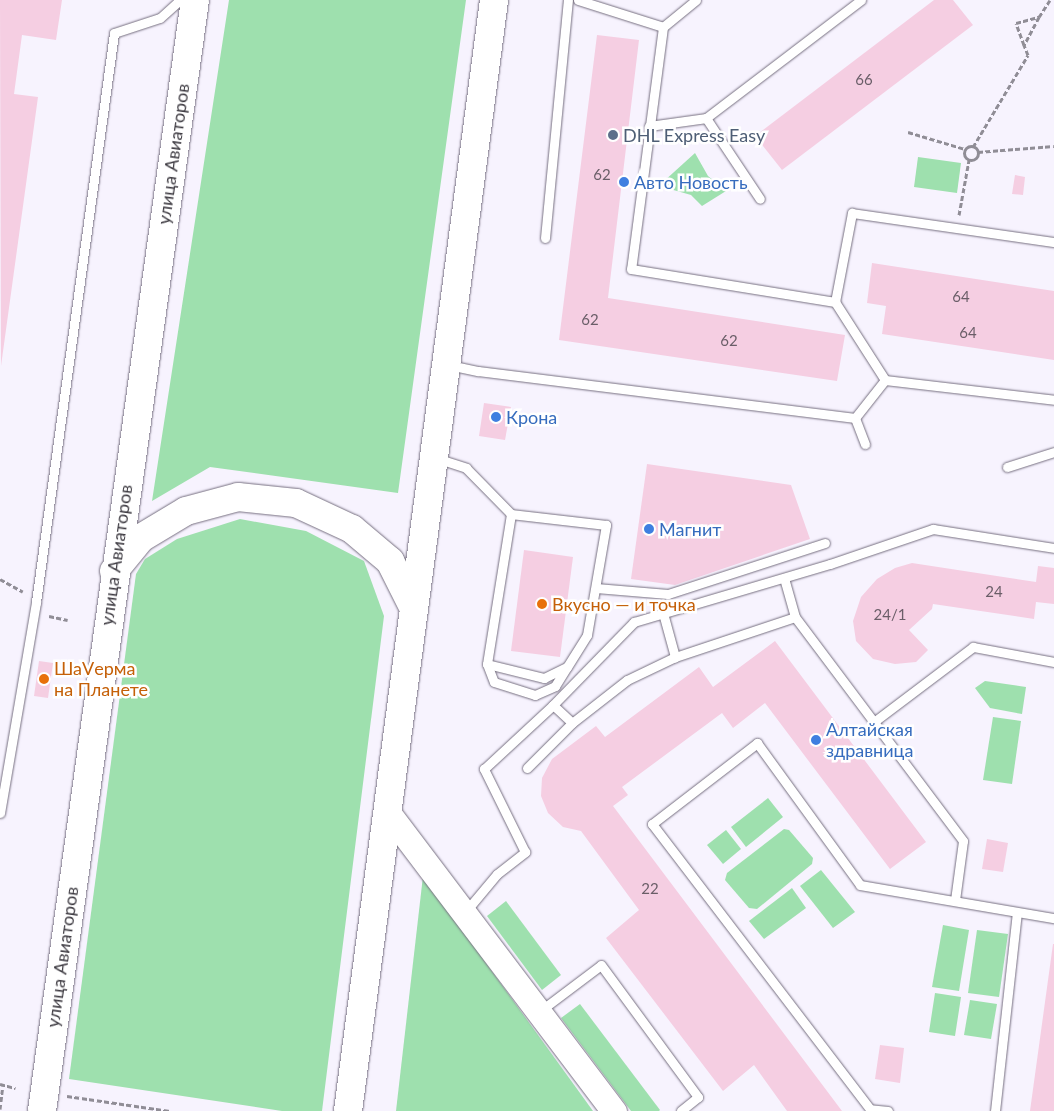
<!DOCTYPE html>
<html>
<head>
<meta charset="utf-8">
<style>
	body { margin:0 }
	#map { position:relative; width:1054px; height:1111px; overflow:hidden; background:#f7f3fe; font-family:Lato,sans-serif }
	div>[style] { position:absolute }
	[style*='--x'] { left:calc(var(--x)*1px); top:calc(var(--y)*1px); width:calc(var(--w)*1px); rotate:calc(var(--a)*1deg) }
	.green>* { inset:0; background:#9ee0ae }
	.building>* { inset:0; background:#f5cee2 }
	.path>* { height:3px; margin-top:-1.5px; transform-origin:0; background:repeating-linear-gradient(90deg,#908d96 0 5px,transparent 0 7.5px) }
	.path>.ring { margin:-1.5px; padding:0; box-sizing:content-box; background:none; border:3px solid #908d96; border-radius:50% }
	.roads { filter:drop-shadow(0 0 1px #766f80) drop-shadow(0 0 1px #766f80) }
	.lane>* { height:9px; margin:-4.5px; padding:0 4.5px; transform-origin:4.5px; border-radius:4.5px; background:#fff }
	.secondary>* { height:25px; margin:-12.5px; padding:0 12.5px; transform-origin:12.5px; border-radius:12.5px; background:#fff }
	.primary>* { height:28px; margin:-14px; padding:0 14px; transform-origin:14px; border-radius:14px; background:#fff }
	.dots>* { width:14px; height:14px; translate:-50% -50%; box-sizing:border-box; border:2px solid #fff; border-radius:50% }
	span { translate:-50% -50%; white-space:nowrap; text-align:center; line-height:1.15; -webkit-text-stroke:5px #fff; paint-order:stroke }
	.number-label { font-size:15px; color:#6a5e68 }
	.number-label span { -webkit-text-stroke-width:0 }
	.service-label { font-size:18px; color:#4e5e75 }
	.left { translate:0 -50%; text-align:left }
	.street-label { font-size:18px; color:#3c3940 }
	.shop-label { font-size:18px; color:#366cbe }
	.food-label { font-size:18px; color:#c56008 }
</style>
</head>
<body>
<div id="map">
	<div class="green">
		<div style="clip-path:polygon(229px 0,466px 0,398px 493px,210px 467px,152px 501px)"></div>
		<div style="clip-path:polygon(695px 153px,708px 176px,726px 191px,702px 206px,691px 195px,670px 189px,663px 182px)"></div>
		<div style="clip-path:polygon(918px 157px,961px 163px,957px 193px,914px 187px)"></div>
		<div style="clip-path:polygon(240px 519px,306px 531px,364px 561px,384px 616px,322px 1111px,282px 1111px,69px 1079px,136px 574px,145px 559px,177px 539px)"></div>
		<div style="clip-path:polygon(985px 681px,1026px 687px,1022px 714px,990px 708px,975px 688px)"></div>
		<div style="clip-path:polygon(993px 717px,1021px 721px,1012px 784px,983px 780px)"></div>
		<div style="clip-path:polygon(768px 798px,783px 817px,746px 847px,731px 827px)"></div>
		<div style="clip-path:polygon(784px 829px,789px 830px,813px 858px,812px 864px,757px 909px,749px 908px,725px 880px,727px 873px)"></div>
		<div style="clip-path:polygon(726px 830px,741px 849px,723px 864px,707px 845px)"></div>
		<div style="clip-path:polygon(821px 870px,855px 912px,833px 928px,800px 886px)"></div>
		<div style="clip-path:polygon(423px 876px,593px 1111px,396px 1111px)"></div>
		<div style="clip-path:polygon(792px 888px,806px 908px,764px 939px,749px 921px)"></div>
		<div style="clip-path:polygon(506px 901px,561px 975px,542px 990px,487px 916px)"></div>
		<div style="clip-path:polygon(943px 925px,969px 930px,959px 991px,932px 987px)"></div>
		<div style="clip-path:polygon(977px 930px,1008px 934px,999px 997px,968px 993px)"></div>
		<div style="clip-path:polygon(935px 993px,961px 997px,955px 1036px,929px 1032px)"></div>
		<div style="clip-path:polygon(970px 1000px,997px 1004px,991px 1039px,964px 1035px)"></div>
		<div style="clip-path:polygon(580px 1004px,660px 1110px,659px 1111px,631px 1111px,561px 1018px)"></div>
	</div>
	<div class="building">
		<div style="clip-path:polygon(0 0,62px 0,56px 40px,22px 35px,14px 94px,38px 97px,1px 366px)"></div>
		<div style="clip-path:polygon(934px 0,953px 0,973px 25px,782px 170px,755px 136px)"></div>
		<div style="clip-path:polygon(597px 35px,639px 40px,608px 298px,845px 335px,837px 381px,559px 340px)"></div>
		<div style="clip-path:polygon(1015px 175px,1025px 177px,1023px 195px,1012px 194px)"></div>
		<div style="clip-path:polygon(872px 263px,1054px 291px,1054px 360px,882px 334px,886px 306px,867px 303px)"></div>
		<div style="clip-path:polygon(484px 403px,511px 407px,505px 440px,479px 436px)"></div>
		<div style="clip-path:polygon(647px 464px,791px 485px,810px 539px,675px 585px,631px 579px)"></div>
		<div style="clip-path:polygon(524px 550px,573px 557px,560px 657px,511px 651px)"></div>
		<div style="clip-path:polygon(912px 563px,1036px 582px,1038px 566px,1054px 568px,1054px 604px,1036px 602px,1034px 619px,933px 604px,932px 609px,909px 630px,928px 650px,916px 662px,895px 664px,873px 659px,856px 641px,853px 621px,861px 597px,877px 579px,895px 568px)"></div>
		<div style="clip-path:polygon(775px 641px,926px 842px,890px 869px,765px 703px,733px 728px,722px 713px,622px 787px,628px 795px,613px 806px,842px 1111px,787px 1111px,754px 1065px,723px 1091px,606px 938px,639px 910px,581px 831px,563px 827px,548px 813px,541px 796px,542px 778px,552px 759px,596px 726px,605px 737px,699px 667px,713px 687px)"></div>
		<div style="clip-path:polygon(39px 661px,53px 663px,48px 698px,34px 696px)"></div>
		<div style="clip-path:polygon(987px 839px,1008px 843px,1003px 872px,982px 869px)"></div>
		<div style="clip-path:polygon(1054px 944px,1054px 1111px,1030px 1111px,1053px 944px)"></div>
		<div style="clip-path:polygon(880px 1045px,904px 1048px,900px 1083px,875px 1079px)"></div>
	</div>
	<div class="path">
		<div style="--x:1039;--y:17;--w:20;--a:-57"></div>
		<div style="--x:908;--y:132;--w:59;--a:16.6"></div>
		<div class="ring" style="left:964px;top:146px;width:11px;height:11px"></div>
		<div style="--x:973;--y:147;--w:107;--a:-59.1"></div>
		<div style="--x:1028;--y:55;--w:11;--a:-112"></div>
		<div style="--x:1024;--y:45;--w:23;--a:-110"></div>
		<div style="--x:1016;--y:23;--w:24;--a:-15"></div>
		<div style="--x:1039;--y:17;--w:32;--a:118"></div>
		<div style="--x:978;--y:152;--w:76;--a:-4.5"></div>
		<div style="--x:959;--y:215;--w:56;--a:-79.7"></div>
		<div style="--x:0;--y:579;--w:26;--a:29"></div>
		<div style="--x:49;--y:616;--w:19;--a:12"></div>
		<div style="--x:0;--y:1084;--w:16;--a:15"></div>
		<div style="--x:67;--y:1096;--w:104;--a:8.3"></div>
		<div style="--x:0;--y:1109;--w:23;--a:-83"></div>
	</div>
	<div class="roads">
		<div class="lane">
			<div style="--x:578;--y:0;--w:89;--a:17.6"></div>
			<div style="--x:696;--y:0;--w:43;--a:140.7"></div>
			<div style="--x:663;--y:27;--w:244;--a:97.5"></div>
			<div style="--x:631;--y:269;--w:207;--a:9.2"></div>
			<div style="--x:835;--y:302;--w:91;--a:-79.2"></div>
			<div style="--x:852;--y:213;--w:204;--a:8.2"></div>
			<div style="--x:706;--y:118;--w:97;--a:56.3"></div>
			<div style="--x:649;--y:126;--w:58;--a:-8"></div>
			<div style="--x:706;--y:118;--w:195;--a:-37.3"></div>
			<div style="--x:545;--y:238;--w:239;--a:-84.5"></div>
			<div style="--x:835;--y:302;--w:93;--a:57.3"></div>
			<div style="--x:449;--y:365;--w:30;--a:12"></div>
			<div style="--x:478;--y:371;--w:380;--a:7.1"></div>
			<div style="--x:855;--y:418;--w:48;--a:-51.7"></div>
			<div style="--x:885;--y:380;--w:170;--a:6.7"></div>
			<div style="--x:855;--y:418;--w:28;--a:69"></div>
			<div style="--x:436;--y:458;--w:32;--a:18"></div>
			<div style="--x:466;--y:468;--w:64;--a:45.6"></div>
			<div style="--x:511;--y:514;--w:152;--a:99.1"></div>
			<div style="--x:487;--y:664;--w:59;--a:13.8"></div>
			<div style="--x:544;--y:678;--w:25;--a:-26"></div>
			<div style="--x:567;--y:667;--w:38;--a:-58"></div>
			<div style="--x:587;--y:635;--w:112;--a:-80.2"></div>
			<div style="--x:606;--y:525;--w:96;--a:-173.4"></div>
			<div style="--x:1007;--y:467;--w:49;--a:-17.7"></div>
			<div style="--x:784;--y:578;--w:41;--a:74.2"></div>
			<div style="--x:795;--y:617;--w:280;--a:53.1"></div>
			<div style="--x:963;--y:841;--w:60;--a:97.7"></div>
			<div style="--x:596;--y:588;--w:72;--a:4.8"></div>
			<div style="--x:668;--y:594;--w:165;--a:-18"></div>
			<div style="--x:663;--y:613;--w:46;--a:74.7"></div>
			<div style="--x:487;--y:664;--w:19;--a:69"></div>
			<div style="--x:494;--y:682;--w:43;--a:17.6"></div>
			<div style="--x:535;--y:695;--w:22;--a:-24"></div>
			<div style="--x:555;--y:686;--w:22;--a:-58"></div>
			<div style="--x:553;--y:705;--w:26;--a:43"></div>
			<div style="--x:875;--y:721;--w:123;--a:-37.1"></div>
			<div style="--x:973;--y:647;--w:82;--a:10.5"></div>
			<div style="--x:527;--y:768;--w:64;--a:-45"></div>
			<div style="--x:572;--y:723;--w:70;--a:-38"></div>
			<div style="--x:627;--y:680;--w:53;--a:-25.6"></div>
			<div style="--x:675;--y:657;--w:126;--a:-18.4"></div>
			<div style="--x:0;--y:813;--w:214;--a:-80.3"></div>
			<div style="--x:36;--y:602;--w:574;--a:-82.19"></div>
			<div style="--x:114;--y:33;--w:48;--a:-18.1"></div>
			<div style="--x:160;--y:18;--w:27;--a:-42"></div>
			<div style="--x:466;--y:911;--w:48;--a:-50"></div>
			<div style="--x:497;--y:874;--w:36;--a:-38"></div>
			<div style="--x:525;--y:852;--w:93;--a:-116.3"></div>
			<div style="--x:484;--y:769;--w:94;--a:-42.8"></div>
			<div style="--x:553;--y:705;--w:116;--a:-45.7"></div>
			<div style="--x:634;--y:622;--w:204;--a:-16.5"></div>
			<div style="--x:830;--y:564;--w:109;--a:-18.8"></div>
			<div style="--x:933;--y:529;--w:122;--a:8.9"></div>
			<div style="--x:540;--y:1011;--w:76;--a:-37"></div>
			<div style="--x:601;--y:965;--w:164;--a:53.7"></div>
			<div style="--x:698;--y:1097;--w:22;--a:141"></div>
			<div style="--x:888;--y:1111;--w:18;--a:-174"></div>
			<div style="--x:870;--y:1109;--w:359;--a:-127.4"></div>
			<div style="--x:652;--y:824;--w:133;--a:-37.6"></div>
			<div style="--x:757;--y:743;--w:175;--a:54"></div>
			<div style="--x:860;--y:885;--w:197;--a:9.7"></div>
			<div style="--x:995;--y:1111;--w:199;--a:-83.7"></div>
		</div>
		<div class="secondary">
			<div style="--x:389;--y:814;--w:373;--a:52.9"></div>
		</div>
		<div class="primary">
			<div style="--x:114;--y:571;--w:43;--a:-50.7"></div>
			<div style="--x:141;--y:538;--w:52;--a:-31"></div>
			<div style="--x:186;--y:511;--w:54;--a:-15.1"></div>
			<div style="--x:238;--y:497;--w:58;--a:5.9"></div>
			<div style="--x:296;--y:503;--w:62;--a:24.9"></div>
			<div style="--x:352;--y:529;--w:50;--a:40.1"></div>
			<div style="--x:390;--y:561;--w:51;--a:63.4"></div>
			<div style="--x:42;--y:1111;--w:1121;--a:-82.16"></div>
			<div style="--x:348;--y:1111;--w:1121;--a:-82.51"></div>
		</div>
	</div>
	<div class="dots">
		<div style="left:613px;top:135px;background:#5c6f8a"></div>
		<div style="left:624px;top:182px;background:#3f7fe0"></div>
		<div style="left:496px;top:417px;background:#3f7fe0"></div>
		<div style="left:649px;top:529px;background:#3f7fe0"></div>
		<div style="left:542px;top:604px;background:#e8710a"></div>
		<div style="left:44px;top:679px;background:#e8710a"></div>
		<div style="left:816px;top:740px;background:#3f7fe0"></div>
	</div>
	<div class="number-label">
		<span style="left:864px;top:80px">66</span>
		<span style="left:602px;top:175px">62</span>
		<span style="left:961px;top:297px">64</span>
		<span style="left:590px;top:320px">62</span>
		<span style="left:968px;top:333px">64</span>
		<span style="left:729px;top:341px">62</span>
		<span style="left:994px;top:592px">24</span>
		<span style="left:890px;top:615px">24/1</span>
		<span style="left:650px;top:889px">22</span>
	</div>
	<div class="service-label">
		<span class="left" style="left:623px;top:135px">DHL Express Easy</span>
	</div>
	<div class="street-label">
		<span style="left:173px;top:154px;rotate:-82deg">улица Авиаторов</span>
		<span style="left:116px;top:555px;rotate:-82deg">улица Авиаторов</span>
		<span style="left:62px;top:957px;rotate:-82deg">улица Авиаторов</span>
	</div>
	<div class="shop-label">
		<span class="left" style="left:634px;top:182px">Авто Новость</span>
		<span class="left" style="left:506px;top:417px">Крона</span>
		<span class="left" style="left:659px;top:529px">Магнит</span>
		<span class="left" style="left:826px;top:740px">Алтайская<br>здравница</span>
	</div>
	<div class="food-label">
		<span class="left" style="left:552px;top:604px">Вкусно — и точка</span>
		<span class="left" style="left:54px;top:679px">ШаVерма<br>на Планете</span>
	</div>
</div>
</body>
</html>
